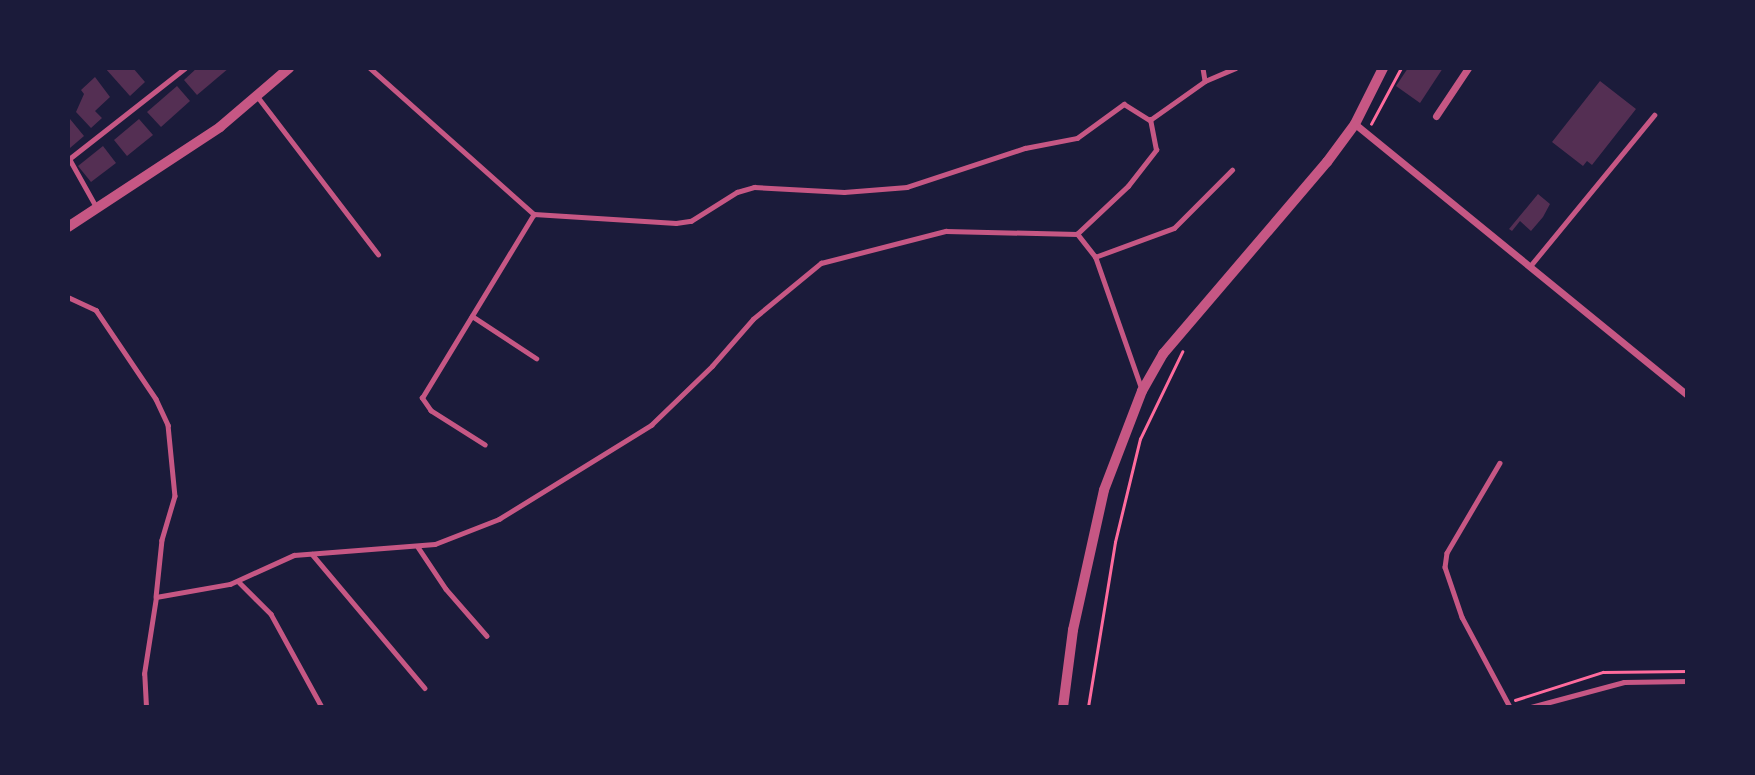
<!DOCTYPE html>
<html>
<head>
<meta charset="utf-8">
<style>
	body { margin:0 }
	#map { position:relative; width:1755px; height:775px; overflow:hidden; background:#1b1b3a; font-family:Commissioner,sans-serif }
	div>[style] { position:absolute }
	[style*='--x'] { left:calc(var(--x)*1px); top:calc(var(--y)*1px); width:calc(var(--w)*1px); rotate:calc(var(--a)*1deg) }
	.building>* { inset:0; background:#542f53 }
	.path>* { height:2.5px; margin:-1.25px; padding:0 1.25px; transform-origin:1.25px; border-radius:1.25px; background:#ff6b9d }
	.service>* { height:4.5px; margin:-2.25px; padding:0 2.25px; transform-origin:2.25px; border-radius:2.25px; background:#c65784 }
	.minor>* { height:7px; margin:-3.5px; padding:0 3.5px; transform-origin:3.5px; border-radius:3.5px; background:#c65784 }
	.tertiary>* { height:10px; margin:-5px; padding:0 5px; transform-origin:5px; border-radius:5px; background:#c65784 }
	span { translate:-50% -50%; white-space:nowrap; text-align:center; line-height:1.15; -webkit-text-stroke:5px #1b1b3a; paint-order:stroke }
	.frame { position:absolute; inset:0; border:70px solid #1b1b3a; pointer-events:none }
</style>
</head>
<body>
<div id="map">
	<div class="building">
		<div style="clip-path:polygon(105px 68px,133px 68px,145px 82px,130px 96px)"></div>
		<div style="clip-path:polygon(197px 68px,229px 68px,197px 95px,184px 80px)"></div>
		<div style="clip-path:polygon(1408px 68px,1443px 68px,1420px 103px,1396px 86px)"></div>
		<div style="clip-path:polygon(95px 77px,110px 97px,95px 111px,102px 118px,91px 128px,76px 112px,84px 94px,81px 90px)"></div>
		<div style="clip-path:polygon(1600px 81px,1636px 109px,1592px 165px,1587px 161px,1583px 166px,1552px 142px)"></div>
		<div style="clip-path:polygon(177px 86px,190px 101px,161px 127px,147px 112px)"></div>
		<div style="clip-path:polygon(70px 119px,84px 136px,70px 148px,68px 146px)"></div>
		<div style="clip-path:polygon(139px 119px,153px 135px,127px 156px,114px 140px)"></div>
		<div style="clip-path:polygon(103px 146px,116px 163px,91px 182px,78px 166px)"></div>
		<div style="clip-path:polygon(1538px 194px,1550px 204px,1543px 217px,1531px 231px,1520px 221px,1512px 231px,1509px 229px)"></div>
	</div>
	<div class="path">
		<div style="--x:1371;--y:124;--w:64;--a:-61.8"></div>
		<div style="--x:1515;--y:700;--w:92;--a:-17.7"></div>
		<div style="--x:1603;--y:672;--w:84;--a:-0.7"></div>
		<div style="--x:1088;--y:707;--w:167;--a:-80.7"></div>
		<div style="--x:1115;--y:542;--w:106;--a:-76.4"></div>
		<div style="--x:1140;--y:439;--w:97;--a:-64.2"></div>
	</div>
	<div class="service">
		<div style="--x:370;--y:68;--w:220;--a:41.7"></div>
		<div style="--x:534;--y:214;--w:142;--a:3.6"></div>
		<div style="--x:676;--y:223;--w:15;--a:-8"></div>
		<div style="--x:691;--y:221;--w:54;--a:-32.2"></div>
		<div style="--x:737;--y:192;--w:18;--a:-16"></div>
		<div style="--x:754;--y:187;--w:90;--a:3.2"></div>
		<div style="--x:844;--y:192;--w:63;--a:-4.5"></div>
		<div style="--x:907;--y:187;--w:124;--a:-18.3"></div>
		<div style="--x:1025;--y:148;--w:53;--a:-10.9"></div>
		<div style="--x:1077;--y:138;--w:58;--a:-35.9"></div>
		<div style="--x:1124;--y:104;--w:31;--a:32"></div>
		<div style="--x:1150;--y:120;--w:67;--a:-35.3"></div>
		<div style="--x:1205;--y:81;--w:33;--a:-23"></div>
		<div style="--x:1203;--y:68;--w:13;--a:81"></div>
		<div style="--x:258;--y:97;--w:198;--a:52.6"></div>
		<div style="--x:97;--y:209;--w:57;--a:-119.2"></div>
		<div style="--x:69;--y:159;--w:147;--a:-38.1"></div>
		<div style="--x:1095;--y:257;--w:84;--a:-20.2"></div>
		<div style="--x:1174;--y:228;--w:82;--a:-45"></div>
		<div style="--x:1531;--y:265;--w:194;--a:-50.6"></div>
		<div style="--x:68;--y:297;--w:31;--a:25"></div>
		<div style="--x:96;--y:310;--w:107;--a:56"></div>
		<div style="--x:156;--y:399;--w:29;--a:65"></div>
		<div style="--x:168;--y:425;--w:71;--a:84.4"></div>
		<div style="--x:175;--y:496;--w:46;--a:106.5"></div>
		<div style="--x:162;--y:540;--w:57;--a:96"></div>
		<div style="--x:472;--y:316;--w:77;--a:33.3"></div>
		<div style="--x:1141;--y:388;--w:139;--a:-109.3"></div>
		<div style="--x:1095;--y:257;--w:29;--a:-128"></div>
		<div style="--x:1077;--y:234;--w:70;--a:-43.3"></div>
		<div style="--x:1128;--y:186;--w:46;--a:-52.1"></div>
		<div style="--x:1156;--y:150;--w:31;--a:-101"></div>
		<div style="--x:485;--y:445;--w:64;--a:-147.8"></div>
		<div style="--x:431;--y:411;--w:16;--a:-125"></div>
		<div style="--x:422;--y:398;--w:215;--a:-58.7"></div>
		<div style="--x:1500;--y:463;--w:104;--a:120.5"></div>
		<div style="--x:1447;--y:553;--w:14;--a:98"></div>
		<div style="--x:1445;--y:567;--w:53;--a:71.2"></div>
		<div style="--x:1462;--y:617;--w:102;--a:61.9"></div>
		<div style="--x:418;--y:547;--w:50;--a:56.3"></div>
		<div style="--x:446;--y:589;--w:62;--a:48.9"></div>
		<div style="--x:312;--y:554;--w:175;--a:49.9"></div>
		<div style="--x:239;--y:582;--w:45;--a:45"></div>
		<div style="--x:271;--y:614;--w:106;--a:61.3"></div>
		<div style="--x:146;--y:707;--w:33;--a:-93"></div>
		<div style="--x:144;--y:674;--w:78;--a:-81.1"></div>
		<div style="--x:156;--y:597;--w:75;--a:-10"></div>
		<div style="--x:230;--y:584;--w:70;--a:-24.4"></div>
		<div style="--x:294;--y:555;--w:141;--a:-4.5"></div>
		<div style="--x:435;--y:544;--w:69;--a:-21.3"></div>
		<div style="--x:499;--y:519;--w:179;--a:-31.7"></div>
		<div style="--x:651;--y:425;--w:85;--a:-44"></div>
		<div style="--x:712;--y:366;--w:62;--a:-48.9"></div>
		<div style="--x:753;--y:319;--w:88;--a:-39.5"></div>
		<div style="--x:821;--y:263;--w:129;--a:-14.4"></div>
		<div style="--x:946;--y:231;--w:131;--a:1.3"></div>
		<div style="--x:1531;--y:707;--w:96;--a:-15"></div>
		<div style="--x:1624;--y:682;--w:63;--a:-0.9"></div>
	</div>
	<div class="minor">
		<div style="--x:1436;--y:116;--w:58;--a:-56.3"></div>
		<div style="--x:1355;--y:124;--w:429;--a:39.2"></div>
	</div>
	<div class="tertiary">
		<div style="--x:68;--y:227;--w:182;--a:-33.3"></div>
		<div style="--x:220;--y:127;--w:91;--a:-40.5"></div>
		<div style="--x:1063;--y:707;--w:78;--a:-82.6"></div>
		<div style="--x:1073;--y:630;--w:143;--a:-77.5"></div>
		<div style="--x:1104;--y:490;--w:106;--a:-69"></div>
		<div style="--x:1142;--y:391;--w:43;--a:-60.4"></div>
		<div style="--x:1163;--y:354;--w:253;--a:-49.5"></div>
		<div style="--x:1327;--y:162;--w:47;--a:-53.6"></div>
		<div style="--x:1355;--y:124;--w:63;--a:-63.4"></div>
	</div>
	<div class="frame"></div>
</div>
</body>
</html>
